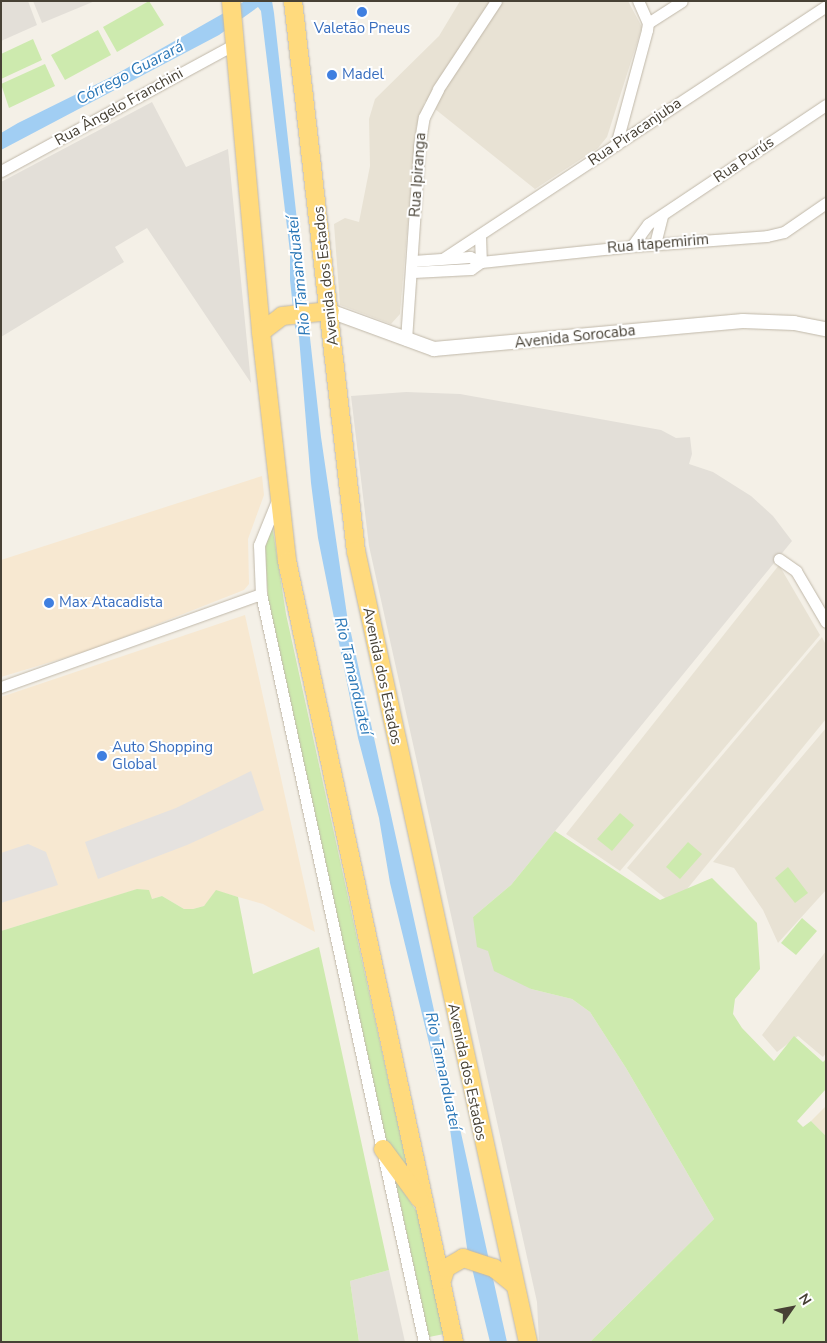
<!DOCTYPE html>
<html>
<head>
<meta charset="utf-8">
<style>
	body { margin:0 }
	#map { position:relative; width:827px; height:1343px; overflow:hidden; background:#f4f0e7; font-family:"Nunito Sans",sans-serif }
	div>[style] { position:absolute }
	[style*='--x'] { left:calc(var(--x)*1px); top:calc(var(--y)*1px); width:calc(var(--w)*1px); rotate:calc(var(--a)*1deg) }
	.residential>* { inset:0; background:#e8e2d4 }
	.commercial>* { inset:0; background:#f7e8d1 }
	.industrial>* { inset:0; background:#e3dfd8 }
	.education>* { inset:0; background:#ede6d0 }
	.green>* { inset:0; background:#cdeaae }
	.parking>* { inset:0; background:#e5e2df }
	.water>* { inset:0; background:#a1cef3 }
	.roads { filter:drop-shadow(0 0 1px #c0b8a9) drop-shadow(0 0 1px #c0b8a9) }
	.minor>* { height:11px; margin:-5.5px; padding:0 5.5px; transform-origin:5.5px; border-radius:5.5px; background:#fff }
	.tertiary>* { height:14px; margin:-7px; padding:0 7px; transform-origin:7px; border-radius:7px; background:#fff }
	.trunk>* { height:18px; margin:-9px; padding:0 9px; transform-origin:9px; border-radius:9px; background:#ffda7d }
	.dots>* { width:14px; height:14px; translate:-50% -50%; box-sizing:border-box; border:2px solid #fff; border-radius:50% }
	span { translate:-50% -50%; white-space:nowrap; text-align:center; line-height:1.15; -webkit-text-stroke:4px #fff; paint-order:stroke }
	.shop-label { font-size:15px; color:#366cbe }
	.left { translate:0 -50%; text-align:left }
	.street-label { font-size:15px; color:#474135 }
	.water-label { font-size:16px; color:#2a77b7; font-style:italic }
	.frame { position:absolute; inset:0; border:2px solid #474135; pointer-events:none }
	.north { position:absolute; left:767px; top:1283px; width:50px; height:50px; -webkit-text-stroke:4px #fff; paint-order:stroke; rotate:57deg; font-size:14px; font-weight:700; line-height:20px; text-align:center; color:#474135 }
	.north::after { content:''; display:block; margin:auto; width:18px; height:22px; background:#474135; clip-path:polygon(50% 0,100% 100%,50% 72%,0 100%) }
</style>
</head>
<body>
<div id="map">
	<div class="residential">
		<div style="clip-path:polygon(460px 1px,628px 1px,642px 27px,607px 137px,598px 148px,535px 189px,425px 101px,416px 128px,400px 314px,391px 324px,340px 305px,334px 224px,345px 218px,359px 222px,370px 166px,369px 119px,375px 99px,439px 36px)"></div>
		<div style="clip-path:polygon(779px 565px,820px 635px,620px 871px,566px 834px)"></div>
		<div style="clip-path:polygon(822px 637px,826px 645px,826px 719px,674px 905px,627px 868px)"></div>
		<div style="clip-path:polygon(826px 728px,826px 890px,778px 943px,763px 910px,734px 868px,713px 862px)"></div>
		<div style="clip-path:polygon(826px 951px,826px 1053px,823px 1057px,798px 1036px,777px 1052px,762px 1035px)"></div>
	</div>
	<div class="commercial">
		<div style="clip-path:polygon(262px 476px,264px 495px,248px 539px,249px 584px,244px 590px,94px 649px,1px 677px,1px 560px)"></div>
		<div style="clip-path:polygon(245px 615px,315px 932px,263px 904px,217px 891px,204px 906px,193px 909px,184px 909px,162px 896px,152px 899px,138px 889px,1px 931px,1px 697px)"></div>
	</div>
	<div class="industrial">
		<div style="clip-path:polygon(1px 1px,28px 1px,37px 25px,1px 41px)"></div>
		<div style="clip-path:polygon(33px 1px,95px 1px,42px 23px)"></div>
		<div style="clip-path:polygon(152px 102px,186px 167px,228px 149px,251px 383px,147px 228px,115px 247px,124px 262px,1px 337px,1px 182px)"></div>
		<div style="clip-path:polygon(406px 392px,460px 394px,661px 430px,676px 438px,690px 437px,692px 454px,689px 464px,713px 472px,751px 496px,773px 516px,792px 541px,511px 885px,473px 917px,488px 951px,531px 989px,572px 999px,590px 1012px,626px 1068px,714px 1219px,590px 1342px,539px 1342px,537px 1302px,369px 546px,351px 396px)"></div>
		<div style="clip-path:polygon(389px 1270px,405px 1342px,359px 1342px,350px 1281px)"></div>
	</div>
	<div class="education">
		<div style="clip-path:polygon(826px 1106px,826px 1136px,811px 1121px)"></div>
	</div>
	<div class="green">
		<div style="clip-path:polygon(149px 1px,164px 25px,117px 52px,103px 27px)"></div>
		<div style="clip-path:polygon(98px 30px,111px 55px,65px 80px,51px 55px)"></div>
		<div style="clip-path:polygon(33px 39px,42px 60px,1px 79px,1px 54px)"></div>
		<div style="clip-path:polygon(45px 64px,55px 86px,9px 108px,1px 84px)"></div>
		<div style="clip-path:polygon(272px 524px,286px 614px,409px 1175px,386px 1140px,268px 598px,265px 548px)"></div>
		<div style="clip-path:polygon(620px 813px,634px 825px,612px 851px,597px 839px)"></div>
		<div style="clip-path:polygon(555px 831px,660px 900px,712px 878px,757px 923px,760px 969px,735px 999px,733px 1014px,742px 1028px,774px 1061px,794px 1036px,823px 1062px,826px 1059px,826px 1089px,797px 1121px,803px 1127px,811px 1121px,826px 1136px,826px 1342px,590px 1342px,714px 1219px,626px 1068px,590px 1012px,572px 999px,531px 989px,494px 971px,488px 951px,477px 947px,473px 917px,511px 885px)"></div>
		<div style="clip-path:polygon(688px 842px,702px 854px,680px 879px,666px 867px)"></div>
		<div style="clip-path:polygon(788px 867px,808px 893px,795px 903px,775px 878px)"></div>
		<div style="clip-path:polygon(137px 889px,149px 890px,152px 899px,162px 896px,184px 909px,193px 909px,204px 906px,216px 890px,238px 897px,253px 974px,319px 947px,389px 1270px,350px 1281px,359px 1342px,1px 1342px,1px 931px)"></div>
		<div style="clip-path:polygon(802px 918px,817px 931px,796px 955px,781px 943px)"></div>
		<div style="clip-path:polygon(395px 1179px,417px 1212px,444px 1334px,429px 1337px)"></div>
	</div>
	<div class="parking">
		<div style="clip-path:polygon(251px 771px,264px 810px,187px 845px,98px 879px,85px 842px,176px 808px)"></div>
		<div style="clip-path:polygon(28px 844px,46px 852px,58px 885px,1px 903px,1px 853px)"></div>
	</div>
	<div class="water">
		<div style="clip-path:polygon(245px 1px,272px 1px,274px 13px,321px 437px,347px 615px,507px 1342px,490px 1342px,467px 1248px,450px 1129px,390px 883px,379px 818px,358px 738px,318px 538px,311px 483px,299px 337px,295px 327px,290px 280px,290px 252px,261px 11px,258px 7px,219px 35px,1px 150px,1px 133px,18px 123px,113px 76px)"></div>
	</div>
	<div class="roads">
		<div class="minor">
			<div style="--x:648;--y:23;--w:40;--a:-32.9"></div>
			<div style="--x:616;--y:145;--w:119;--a:-74.9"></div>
			<div style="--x:647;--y:30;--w:7;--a:-82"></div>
			<div style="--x:648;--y:23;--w:24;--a:-114"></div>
			<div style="--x:1;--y:171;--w:268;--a:-28.5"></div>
			<div style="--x:480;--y:236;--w:26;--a:88"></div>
			<div style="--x:655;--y:244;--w:29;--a:-76"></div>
			<div style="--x:632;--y:246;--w:27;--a:-54"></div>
			<div style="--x:648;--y:224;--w:214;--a:-33.8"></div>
			<div style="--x:444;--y:258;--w:458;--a:-33.4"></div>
			<div style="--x:413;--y:261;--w:57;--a:-4"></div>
			<div style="--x:470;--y:257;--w:12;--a:24"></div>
			<div style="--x:481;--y:262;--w:152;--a:-6"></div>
			<div style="--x:632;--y:246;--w:135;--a:-4.2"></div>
			<div style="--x:767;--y:236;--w:17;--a:-13"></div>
			<div style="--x:784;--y:232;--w:51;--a:-34.6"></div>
			<div style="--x:413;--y:272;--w:58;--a:-3"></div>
			<div style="--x:471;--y:269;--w:12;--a:-35"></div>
			<div style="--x:406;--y:340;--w:193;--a:-86.1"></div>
			<div style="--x:419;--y:147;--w:30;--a:-81"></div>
			<div style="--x:424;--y:117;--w:31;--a:-63"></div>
			<div style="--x:438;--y:89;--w:105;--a:-56.6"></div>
			<div style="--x:278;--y:498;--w:51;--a:112"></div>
			<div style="--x:259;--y:545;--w:49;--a:87.7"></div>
			<div style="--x:261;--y:594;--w:766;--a:77.71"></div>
			<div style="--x:779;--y:559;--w:21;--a:35"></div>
			<div style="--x:796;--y:571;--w:59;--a:59.5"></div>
			<div style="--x:1;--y:687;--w:276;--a:-19.7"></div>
		</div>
		<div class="tertiary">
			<div style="--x:330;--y:311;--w:111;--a:20.1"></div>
			<div style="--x:434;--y:349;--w:310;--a:-5.2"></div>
			<div style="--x:743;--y:321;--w:51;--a:2.2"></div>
			<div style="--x:794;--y:323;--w:33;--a:11"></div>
		</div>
		<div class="trunk">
			<div style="--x:231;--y:1;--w:332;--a:84.8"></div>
			<div style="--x:261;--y:332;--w:230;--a:83.5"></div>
			<div style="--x:287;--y:561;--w:799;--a:77.93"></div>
			<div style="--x:293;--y:1;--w:554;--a:83.47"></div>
			<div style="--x:356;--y:551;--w:809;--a:77.73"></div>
			<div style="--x:261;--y:332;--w:26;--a:-37"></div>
			<div style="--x:282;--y:316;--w:48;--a:-5.9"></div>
			<div style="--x:383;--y:1149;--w:62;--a:53.5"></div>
			<div style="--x:442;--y:1280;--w:13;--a:-72"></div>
			<div style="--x:446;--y:1268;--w:20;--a:-30"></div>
			<div style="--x:463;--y:1258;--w:33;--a:18"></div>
			<div style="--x:494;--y:1268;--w:27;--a:39"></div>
		</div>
	</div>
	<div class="dots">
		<div style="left:362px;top:12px;background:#3f7fe0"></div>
		<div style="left:332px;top:75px;background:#3f7fe0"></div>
		<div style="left:49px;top:603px;background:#3f7fe0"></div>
		<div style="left:102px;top:756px;background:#3f7fe0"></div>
	</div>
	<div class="shop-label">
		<span style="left:362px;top:29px">Valetão Pneus</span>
		<span class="left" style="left:342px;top:75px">Madel</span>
		<span class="left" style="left:59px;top:603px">Max Atacadista</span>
		<span class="left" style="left:112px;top:756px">Auto Shopping<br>Global</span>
	</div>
	<div class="street-label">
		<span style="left:119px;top:107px;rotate:-29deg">Rua Ângelo Franchini</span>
		<span style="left:635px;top:132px;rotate:-34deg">Rua Piracanjuba</span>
		<span style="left:744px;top:160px;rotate:-34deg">Rua Purús</span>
		<span style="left:418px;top:175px;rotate:-86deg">Rua Ipiranga</span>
		<span style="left:658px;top:244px;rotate:-5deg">Rua Itapemirim</span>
		<span style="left:326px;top:276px;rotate:-96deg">Avenida dos Estados</span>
		<span style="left:575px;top:337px;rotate:-6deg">Avenida Sorocaba</span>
		<span style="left:382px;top:676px;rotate:78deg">Avenida dos Estados</span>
		<span style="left:467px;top:1072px;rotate:78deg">Avenida dos Estados</span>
	</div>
	<div class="water-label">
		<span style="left:130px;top:73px;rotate:-28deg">Córrego Guarará</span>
		<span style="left:299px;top:276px;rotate:-96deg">Rio Tamanduateí</span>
		<span style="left:353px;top:676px;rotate:77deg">Rio Tamanduateí</span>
		<span style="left:443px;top:1071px;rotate:78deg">Rio Tamanduateí</span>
	</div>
	<div class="frame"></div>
	<div class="north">N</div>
</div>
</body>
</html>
